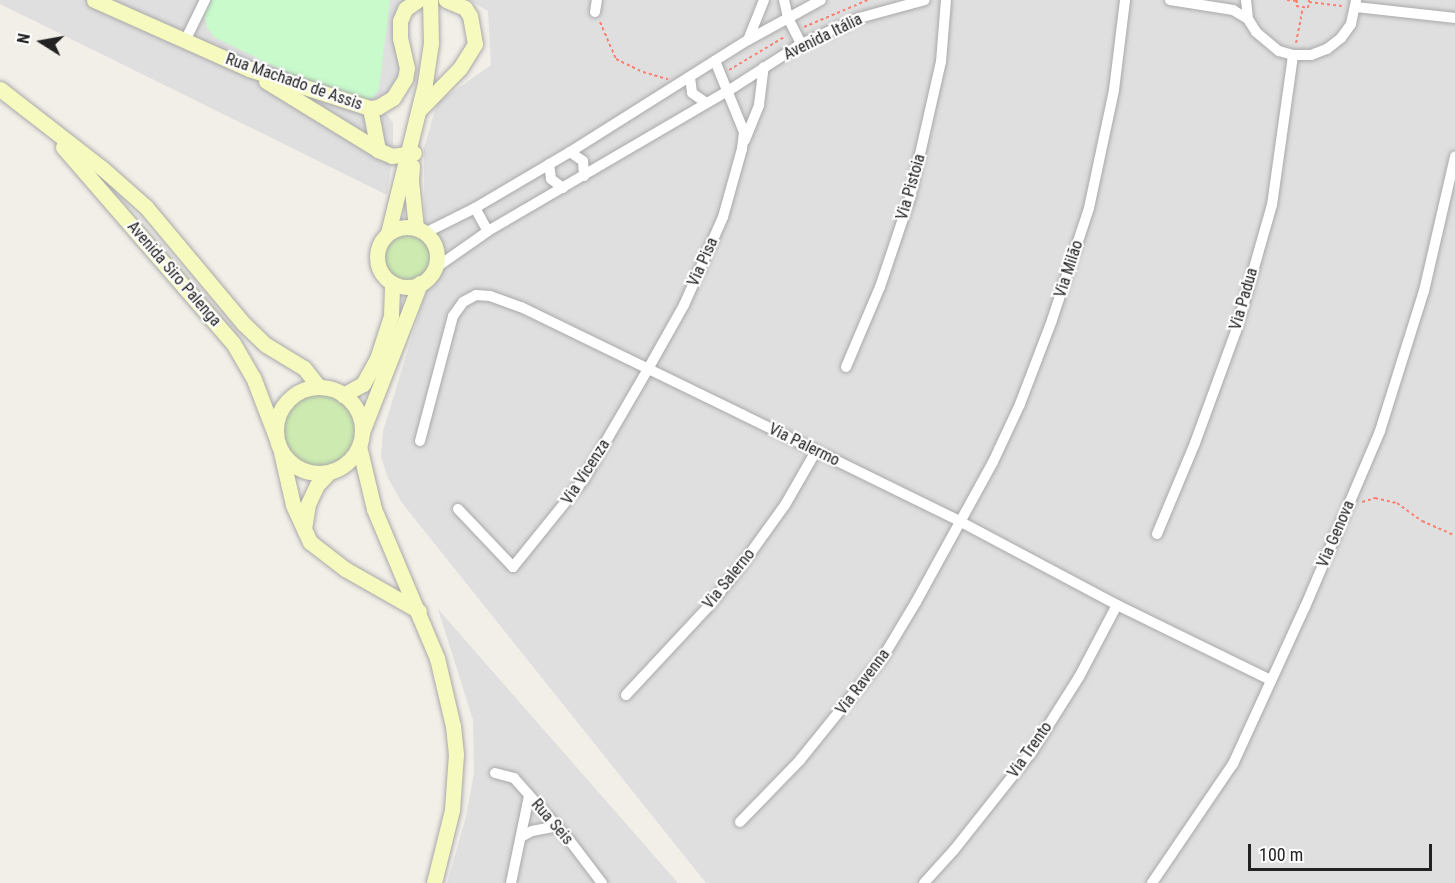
<!DOCTYPE html>
<html>
<head>
<meta charset="utf-8">
<style>
	body { margin:0 }
	#map { position:relative; width:1455px; height:883px; overflow:hidden; background:#f2efe9; font-family:"Roboto Condensed",sans-serif }
	div>[style] { position:absolute }
	[style*='--x'] { left:calc(var(--x)*1px); top:calc(var(--y)*1px); width:calc(var(--w)*1px); rotate:calc(var(--a)*1deg) }
	.residential>* { inset:0; background:#e0dfdf }
	.grass>* { inset:0; background:#cdebb0 }
	.round { border-radius:50% }
	.park>* { inset:0; background:#c8facc }
	.path>* { height:2px; margin-top:-1px; transform-origin:0; background:repeating-linear-gradient(90deg,#fa8072 0 3px,transparent 0 6px) }
	.roads { filter:drop-shadow(0 0 2px #a9a9a9) drop-shadow(0 0 2px #a9a9a9) }
	.street>* { height:10px; margin:-5px; padding:0 5px; transform-origin:5px; border-radius:5px; background:#fff }
	.secondary>* { height:15px; margin:-7.5px; padding:0 7.5px; transform-origin:7.5px; border-radius:7.5px; background:#f7fabf }
	.secondary>.ring { margin:-7.5px; padding:0; box-sizing:content-box; background:none; border:15px solid #f7fabf; border-radius:50% }
	span { translate:-50% -50%; white-space:nowrap; text-align:center; line-height:1.15; -webkit-text-stroke:4.5px #fff; paint-order:stroke }
	.street-label { font-size:16px; color:#222 }
	.north { position:absolute; left:12px; top:12px; width:60px; height:60px; -webkit-text-stroke:4px #fff; paint-order:stroke; rotate:281deg; font-size:16px; font-weight:700; line-height:24px; text-align:center; color:#222 }
	.north::after { content:''; display:block; margin:auto; width:21px; height:27px; background:#222; clip-path:polygon(50% 0,100% 100%,50% 72%,0 100%) }
	.scale { position:absolute; left:1248px; top:844px; width:184px; height:27px; box-sizing:border-box; border:3px solid #222; border-top:0; padding-left:8px; font-size:18px; line-height:21px; white-space:nowrap; color:#222; -webkit-text-stroke:4px #fff; paint-order:stroke }
</style>
</head>
<body>
<div id="map">
	<div class="residential">
		<div style="clip-path:polygon(0 0,418px 0,405px 9px,407px 68px,380px 106px,393px 123px,393px 155px,387px 195px,0 4px)"></div>
		<div style="clip-path:polygon(469px 0,1455px 0,1455px 883px,706px 883px,402px 503px,388px 478px,381px 457px,383px 431px,425px 294px,424px 148px,437px 103px,491px 65px,488px 11px)"></div>
		<div style="clip-path:polygon(438px 609px,678px 883px,447px 883px,466px 817px,474px 773px,473px 720px)"></div>
	</div>
	<div class="grass">
		<div class="round" style="left:383px;top:233px;width:48px;height:48px"></div>
		<div class="round" style="left:283px;top:394px;width:72px;height:72px"></div>
	</div>
	<div class="park">
		<div style="clip-path:polygon(212px 0,390px 0,379px 89px,373px 98px,360px 103px,344px 100px,214px 37px,207px 27px,204px 13px)"></div>
	</div>
	<div class="path">
		<div style="--x:1287;--y:0;--w:9;--a:6"></div>
		<div style="--x:1297;--y:0;--w:6;--a:99"></div>
		<div style="--x:1296;--y:6;--w:12;--a:9"></div>
		<div style="--x:1308;--y:8;--w:8;--a:-83"></div>
		<div style="--x:1309;--y:2;--w:33;--a:7"></div>
		<div style="--x:600;--y:22;--w:40;--a:66.6"></div>
		<div style="--x:616;--y:59;--w:30;--a:26"></div>
		<div style="--x:643;--y:72;--w:26;--a:16"></div>
		<div style="--x:804;--y:27;--w:69;--a:-22.9"></div>
		<div style="--x:1296;--y:43;--w:37;--a:-79"></div>
		<div style="--x:729;--y:70;--w:66;--a:-30.8"></div>
		<div style="--x:1362;--y:502;--w:14;--a:-17"></div>
		<div style="--x:1375;--y:498;--w:23;--a:13"></div>
		<div style="--x:1397;--y:503;--w:31;--a:36"></div>
		<div style="--x:1422;--y:521;--w:36;--a:24"></div>
	</div>
	<div class="roads">
		<div class="street">
			<div style="--x:784;--y:0;--w:18;--a:77"></div>
			<div style="--x:788;--y:18;--w:29;--a:63"></div>
			<div style="--x:1170;--y:0;--w:64;--a:9"></div>
			<div style="--x:1233;--y:10;--w:17;--a:31"></div>
			<div style="--x:1246;--y:0;--w:19;--a:84"></div>
			<div style="--x:1248;--y:19;--w:15;--a:58"></div>
			<div style="--x:1256;--y:32;--w:30;--a:40"></div>
			<div style="--x:1279;--y:51;--w:15;--a:16"></div>
			<div style="--x:1293;--y:55;--w:18;--a:0"></div>
			<div style="--x:1311;--y:55;--w:17;--a:-21"></div>
			<div style="--x:1327;--y:49;--w:18;--a:-38"></div>
			<div style="--x:1341;--y:38;--w:17;--a:-54"></div>
			<div style="--x:1351;--y:24;--w:25;--a:-78"></div>
			<div style="--x:1356;--y:7;--w:100;--a:6.3"></div>
			<div style="--x:595;--y:12;--w:12;--a:-81"></div>
			<div style="--x:748;--y:40;--w:43;--a:-68.2"></div>
			<div style="--x:185;--y:41;--w:46;--a:-64"></div>
			<div style="--x:690;--y:78;--w:15;--a:82"></div>
			<div style="--x:692;--y:93;--w:16;--a:35"></div>
			<div style="--x:745;--y:140;--w:38;--a:-68"></div>
			<div style="--x:759;--y:105;--w:38;--a:-83"></div>
			<div style="--x:570;--y:152;--w:16;--a:35"></div>
			<div style="--x:583;--y:161;--w:15;--a:86"></div>
			<div style="--x:549;--y:164;--w:15;--a:82"></div>
			<div style="--x:551;--y:179;--w:15;--a:37"></div>
			<div style="--x:475;--y:208;--w:26;--a:61"></div>
			<div style="--x:425;--y:233;--w:56;--a:-26.6"></div>
			<div style="--x:475;--y:208;--w:110;--a:-30.5"></div>
			<div style="--x:570;--y:152;--w:210;--a:-32.2"></div>
			<div style="--x:748;--y:40;--w:83;--a:-28.7"></div>
			<div style="--x:434;--y:269;--w:66;--a:-35.1"></div>
			<div style="--x:488;--y:231;--w:278;--a:-30.3"></div>
			<div style="--x:728;--y:91;--w:87;--a:-32.8"></div>
			<div style="--x:801;--y:44;--w:64;--a:-24.1"></div>
			<div style="--x:859;--y:18;--w:68;--a:-15.3"></div>
			<div style="--x:846;--y:367;--w:87;--a:-67"></div>
			<div style="--x:880;--y:287;--w:94;--a:-71.4"></div>
			<div style="--x:910;--y:198;--w:139;--a:-77.2"></div>
			<div style="--x:941;--y:62;--w:62;--a:-85.4"></div>
			<div style="--x:420;--y:441;--w:129;--a:-75.2"></div>
			<div style="--x:453;--y:316;--w:17;--a:-54"></div>
			<div style="--x:463;--y:302;--w:15;--a:-28"></div>
			<div style="--x:476;--y:295;--w:14;--a:4"></div>
			<div style="--x:490;--y:296;--w:33;--a:20"></div>
			<div style="--x:521;--y:307;--w:247;--a:25.9"></div>
			<div style="--x:743;--y:415;--w:243;--a:26.1"></div>
			<div style="--x:961;--y:522;--w:177;--a:28"></div>
			<div style="--x:1117;--y:605;--w:171;--a:26"></div>
			<div style="--x:458;--y:509;--w:80;--a:46.5"></div>
			<div style="--x:513;--y:567;--w:113;--a:-51.1"></div>
			<div style="--x:584;--y:479;--w:127;--a:-59.8"></div>
			<div style="--x:648;--y:369;--w:73;--a:-60.6"></div>
			<div style="--x:684;--y:305;--w:96;--a:-66.1"></div>
			<div style="--x:723;--y:217;--w:71;--a:-74.4"></div>
			<div style="--x:742;--y:149;--w:17;--a:-83"></div>
			<div style="--x:744;--y:132;--w:77;--a:-112.2"></div>
			<div style="--x:1157;--y:534;--w:99;--a:-67.3"></div>
			<div style="--x:1195;--y:443;--w:119;--a:-69.9"></div>
			<div style="--x:1236;--y:331;--w:131;--a:-74.1"></div>
			<div style="--x:1272;--y:205;--w:151;--a:-82"></div>
			<div style="--x:626;--y:695;--w:122;--a:-47"></div>
			<div style="--x:709;--y:606;--w:56;--a:-51.5"></div>
			<div style="--x:744;--y:562;--w:70;--a:-54.3"></div>
			<div style="--x:785;--y:505;--w:62;--a:-60.1"></div>
			<div style="--x:495;--y:773;--w:20;--a:15"></div>
			<div style="--x:514;--y:778;--w:84;--a:48.4"></div>
			<div style="--x:570;--y:841;--w:53;--a:52.7"></div>
			<div style="--x:740;--y:822;--w:86;--a:-45.9"></div>
			<div style="--x:800;--y:760;--w:132;--a:-51.1"></div>
			<div style="--x:883;--y:657;--w:64;--a:-59"></div>
			<div style="--x:916;--y:602;--w:160;--a:-61.2"></div>
			<div style="--x:993;--y:462;--w:64;--a:-65"></div>
			<div style="--x:1020;--y:404;--w:90;--a:-69.1"></div>
			<div style="--x:1052;--y:320;--w:118;--a:-71.7"></div>
			<div style="--x:1089;--y:208;--w:121;--a:-78"></div>
			<div style="--x:1114;--y:90;--w:91;--a:-83"></div>
			<div style="--x:523;--y:836;--w:10;--a:-29"></div>
			<div style="--x:532;--y:831;--w:25;--a:-11"></div>
			<div style="--x:511;--y:883;--w:89;--a:-78.3"></div>
			<div style="--x:924;--y:883;--w:45;--a:-47.7"></div>
			<div style="--x:954;--y:850;--w:124;--a:-51.6"></div>
			<div style="--x:1031;--y:753;--w:90;--a:-57.7"></div>
			<div style="--x:1079;--y:677;--w:81;--a:-62.2"></div>
			<div style="--x:1152;--y:883;--w:144;--a:-55.8"></div>
			<div style="--x:1233;--y:764;--w:173;--a:-65.4"></div>
			<div style="--x:1305;--y:607;--w:191;--a:-66.9"></div>
			<div style="--x:1380;--y:431;--w:147;--a:-72.6"></div>
			<div style="--x:1424;--y:291;--w:138;--a:-77"></div>
		</div>
		<div class="secondary">
			<div style="--x:94;--y:0;--w:170;--a:24"></div>
			<div style="--x:249;--y:69;--w:127;--a:17.9"></div>
			<div style="--x:370;--y:108;--w:8;--a:-7"></div>
			<div style="--x:378;--y:107;--w:17;--a:-31"></div>
			<div style="--x:393;--y:98;--w:22;--a:-58"></div>
			<div style="--x:405;--y:79;--w:11;--a:-80"></div>
			<div style="--x:407;--y:68;--w:31;--a:-103"></div>
			<div style="--x:400;--y:38;--w:17;--a:-90"></div>
			<div style="--x:400;--y:21;--w:13;--a:-67"></div>
			<div style="--x:405;--y:9;--w:16;--a:-35"></div>
			<div style="--x:266;--y:81;--w:132;--a:31.6"></div>
			<div style="--x:378;--y:150;--w:15;--a:23"></div>
			<div style="--x:392;--y:156;--w:22;--a:-8"></div>
			<div style="--x:0;--y:89;--w:129;--a:37.8"></div>
			<div style="--x:102;--y:168;--w:59;--a:41.6"></div>
			<div style="--x:146;--y:207;--w:153;--a:50.1"></div>
			<div style="--x:244;--y:324;--w:30;--a:44"></div>
			<div style="--x:266;--y:345;--w:44;--a:31.2"></div>
			<div style="--x:304;--y:368;--w:23;--a:52"></div>
			<div style="--x:370;--y:108;--w:43;--a:79.2"></div>
			<div style="--x:420;--y:109;--w:57;--a:-45.7"></div>
			<div style="--x:460;--y:68;--w:28;--a:-58"></div>
			<div style="--x:475;--y:44;--w:28;--a:-100"></div>
			<div style="--x:470;--y:16;--w:9;--a:-122"></div>
			<div style="--x:465;--y:8;--w:21;--a:-157"></div>
			<div style="--x:63;--y:147;--w:259;--a:49.1"></div>
			<div style="--x:233;--y:343;--w:39;--a:60"></div>
			<div style="--x:253;--y:377;--w:64;--a:69"></div>
			<div style="--x:412;--y:166;--w:15;--a:94"></div>
			<div style="--x:411;--y:181;--w:47;--a:83.9"></div>
			<div class="ring" style="left:377px;top:227px;width:45px;height:45px"></div>
			<div style="--x:388;--y:233;--w:154;--a:-76.1"></div>
			<div style="--x:425;--y:83;--w:40;--a:-81.5"></div>
			<div style="--x:431;--y:43;--w:43;--a:-91.3"></div>
			<div class="ring" style="left:276px;top:387px;width:71px;height:71px"></div>
			<div style="--x:343;--y:395;--w:23;--a:-29"></div>
			<div style="--x:363;--y:384;--w:29;--a:-61"></div>
			<div style="--x:377;--y:359;--w:45;--a:-72"></div>
			<div style="--x:391;--y:316;--w:33;--a:-88"></div>
			<div style="--x:362;--y:432;--w:160;--a:-68.7"></div>
			<div style="--x:359;--y:446;--w:65;--a:76.6"></div>
			<div style="--x:374;--y:509;--w:162;--a:67.1"></div>
			<div style="--x:437;--y:658;--w:70;--a:76.8"></div>
			<div style="--x:453;--y:726;--w:28;--a:84"></div>
			<div style="--x:456;--y:754;--w:56;--a:94.1"></div>
			<div style="--x:452;--y:810;--w:75;--a:103.9"></div>
			<div style="--x:281;--y:452;--w:54;--a:77.2"></div>
			<div style="--x:293;--y:505;--w:41;--a:65.3"></div>
			<div style="--x:310;--y:542;--w:44;--a:37.6"></div>
			<div style="--x:345;--y:569;--w:85;--a:29.6"></div>
			<div style="--x:304;--y:529;--w:25;--a:-81"></div>
			<div style="--x:308;--y:504;--w:21;--a:-65"></div>
			<div style="--x:317;--y:485;--w:16;--a:-47"></div>
		</div>
	</div>
	<div class="street-label">
		<span style="left:823px;top:37px;rotate:-26deg">Avenida Itália</span>
		<span style="left:294px;top:82px;rotate:19deg">Rua Machado de Assis</span>
		<span style="left:911px;top:187px;rotate:-74deg">Via Pistoia</span>
		<span style="left:703px;top:262px;rotate:-66deg">Via Pisa</span>
		<span style="left:1069px;top:269px;rotate:-72deg">Via Milão</span>
		<span style="left:174px;top:274px;rotate:49deg">Avenida Siro Palenga</span>
		<span style="left:1244px;top:299px;rotate:-74deg">Via Padua</span>
		<span style="left:804px;top:445px;rotate:26deg">Via Palermo</span>
		<span style="left:586px;top:472px;rotate:-57deg">Via Vicenza</span>
		<span style="left:1336px;top:534px;rotate:-67deg">Via Genova</span>
		<span style="left:729px;top:579px;rotate:-51deg">Via Salerno</span>
		<span style="left:863px;top:682px;rotate:-53deg">Via Ravenna</span>
		<span style="left:1030px;top:750px;rotate:-55deg">Via Trento</span>
		<span style="left:552px;top:822px;rotate:49deg">Rua Seis</span>
	</div>
	<div class="north">N</div>
	<div class="scale">100 m</div>
</div>
</body>
</html>
